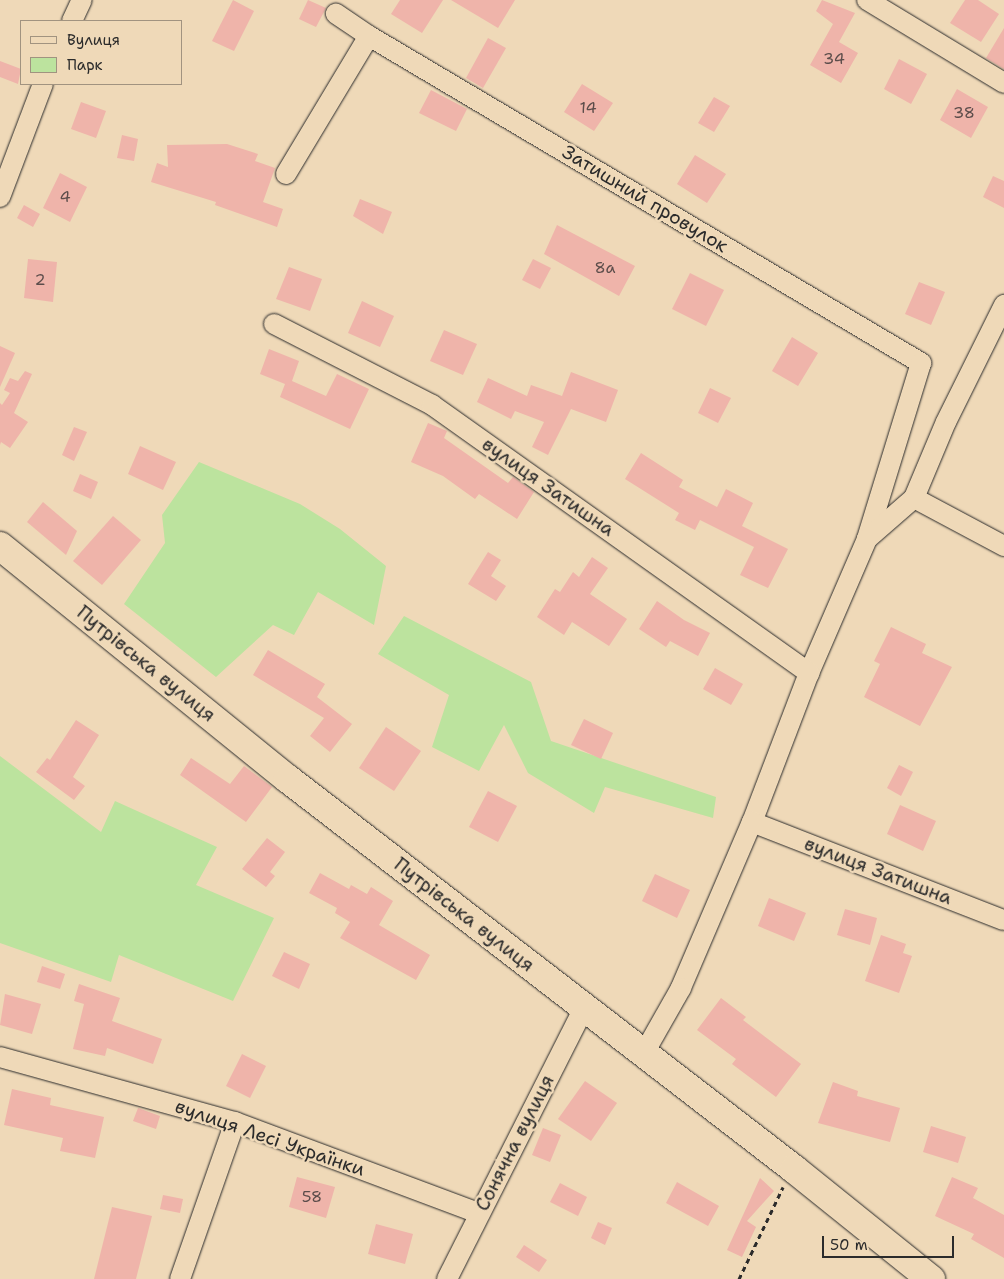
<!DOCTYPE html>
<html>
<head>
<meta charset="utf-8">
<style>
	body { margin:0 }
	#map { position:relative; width:1004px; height:1279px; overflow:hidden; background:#efd9b8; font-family:"Shantell Sans",sans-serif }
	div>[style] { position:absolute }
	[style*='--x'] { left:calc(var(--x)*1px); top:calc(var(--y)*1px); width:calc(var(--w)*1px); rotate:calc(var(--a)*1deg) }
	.green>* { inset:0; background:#bce39e }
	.building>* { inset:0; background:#efb4aa }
	.path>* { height:3px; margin-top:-1.5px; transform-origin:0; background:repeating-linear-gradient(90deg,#2b2b2b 0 5px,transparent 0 9px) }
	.roads { filter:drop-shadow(0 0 1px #2b2b2b) drop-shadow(0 0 1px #2b2b2b) }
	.minor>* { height:20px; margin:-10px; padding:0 10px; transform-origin:10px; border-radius:10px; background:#efd9b8 }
	.secondary>* { height:28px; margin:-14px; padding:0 14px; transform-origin:14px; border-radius:14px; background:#efd9b8 }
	span { translate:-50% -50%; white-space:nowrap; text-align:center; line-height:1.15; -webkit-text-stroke:5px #efd9b8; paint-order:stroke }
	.number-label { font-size:16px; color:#5c4d4b }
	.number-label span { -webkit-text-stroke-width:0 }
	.street-label { font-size:19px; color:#2b2b2b }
	.legend { position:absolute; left:20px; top:20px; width:162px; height:65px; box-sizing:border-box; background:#efd9b8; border:1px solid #a19380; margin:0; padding:6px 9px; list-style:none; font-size:15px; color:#2b2b2b }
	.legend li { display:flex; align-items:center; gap:10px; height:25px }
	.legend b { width:25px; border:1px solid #a19380 }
	.scale { position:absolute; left:822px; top:1236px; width:132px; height:22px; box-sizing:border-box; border:2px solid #2b2b2b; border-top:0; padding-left:6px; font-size:15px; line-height:18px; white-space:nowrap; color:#2b2b2b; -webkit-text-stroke:4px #efd9b8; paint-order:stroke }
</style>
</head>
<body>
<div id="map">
	<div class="green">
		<div style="clip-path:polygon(199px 462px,300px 504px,340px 529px,386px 566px,374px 625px,318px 592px,294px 635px,273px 625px,216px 677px,124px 604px,165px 543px,162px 515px)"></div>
		<div style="clip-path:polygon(404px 616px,531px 682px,551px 741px,716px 797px,713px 818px,605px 787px,594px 813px,528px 773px,504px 725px,479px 771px,432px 747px,449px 695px,378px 654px)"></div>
		<div style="clip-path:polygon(0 756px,101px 832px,115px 801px,217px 847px,196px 885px,274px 918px,233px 1001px,119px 955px,111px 982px,0 943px)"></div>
	</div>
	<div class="building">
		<div style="clip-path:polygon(233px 0,254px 11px,234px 51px,212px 41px)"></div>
		<div style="clip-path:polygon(308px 0,326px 8px,316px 27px,299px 19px)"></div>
		<div style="clip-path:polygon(400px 0,443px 0,422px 33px,391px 14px)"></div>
		<div style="clip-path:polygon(451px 0,515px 0,498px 28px)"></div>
		<div style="clip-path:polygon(822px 0,855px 13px,839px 42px,858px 53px,841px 83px,810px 65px,833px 24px,816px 11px)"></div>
		<div style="clip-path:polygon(965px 0,978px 0,999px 14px,981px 42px,950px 23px)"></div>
		<div style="clip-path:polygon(1004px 28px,1004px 69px,986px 58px)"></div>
		<div style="clip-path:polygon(488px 38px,506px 48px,483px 88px,466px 78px)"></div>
		<div style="clip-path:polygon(899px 59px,927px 74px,911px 104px,884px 89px)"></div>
		<div style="clip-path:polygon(0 61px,21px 69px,18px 84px,0 77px)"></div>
		<div style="clip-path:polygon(582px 84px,613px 103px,594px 131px,564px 112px)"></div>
		<div style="clip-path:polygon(957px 89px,988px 107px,971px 138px,940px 120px)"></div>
		<div style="clip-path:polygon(431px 90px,467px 109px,456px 131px,419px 113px)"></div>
		<div style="clip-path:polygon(714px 97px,730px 106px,714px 132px,698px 123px)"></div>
		<div style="clip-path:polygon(81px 102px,106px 111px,96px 138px,71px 129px)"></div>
		<div style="clip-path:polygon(122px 135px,138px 139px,134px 161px,117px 158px)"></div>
		<div style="clip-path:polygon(227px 144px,258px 154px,255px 161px,275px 168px,263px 202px,283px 209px,277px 227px,215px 205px,216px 202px,151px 182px,157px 163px,168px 167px,167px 145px)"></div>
		<div style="clip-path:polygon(695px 155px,726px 174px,707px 203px,677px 184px)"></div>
		<div style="clip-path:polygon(60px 173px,87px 187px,70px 222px,43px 208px)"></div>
		<div style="clip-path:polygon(993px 176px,1004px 181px,1004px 208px,983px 197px)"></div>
		<div style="clip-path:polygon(360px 199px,392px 212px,383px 234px,353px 216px)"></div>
		<div style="clip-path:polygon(24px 205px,40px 214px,33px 227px,17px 218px)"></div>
		<div style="clip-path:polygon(557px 225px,635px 266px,619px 296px,544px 254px)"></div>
		<div style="clip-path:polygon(28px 259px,57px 262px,53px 302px,24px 298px)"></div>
		<div style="clip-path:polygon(533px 259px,551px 268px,540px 289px,522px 280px)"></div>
		<div style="clip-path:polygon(289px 267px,322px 279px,310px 311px,276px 299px)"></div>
		<div style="clip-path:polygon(690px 273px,724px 290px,706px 326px,672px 309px)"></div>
		<div style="clip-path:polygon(919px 282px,945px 292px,931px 325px,905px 314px)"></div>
		<div style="clip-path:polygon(362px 301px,394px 316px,380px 347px,348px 333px)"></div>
		<div style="clip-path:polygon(444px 330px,477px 344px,463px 375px,430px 361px)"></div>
		<div style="clip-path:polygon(792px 337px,818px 353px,798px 386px,772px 371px)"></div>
		<div style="clip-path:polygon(0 346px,15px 353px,0 387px)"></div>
		<div style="clip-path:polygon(269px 349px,299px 361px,292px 381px,326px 396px,337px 374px,369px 389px,350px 429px,280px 397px,285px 384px,260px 374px)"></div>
		<div style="clip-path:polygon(25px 371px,32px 374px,14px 413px,28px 422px,10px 448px,1px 442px,0 445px,0 403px,2px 405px,10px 393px,4px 390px,10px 378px,18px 381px)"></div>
		<div style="clip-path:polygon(571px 372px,618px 390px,606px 422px,571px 409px,548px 455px,532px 447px,544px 422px,515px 411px,511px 419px,477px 402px,488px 378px,527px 396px,531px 385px,562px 396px)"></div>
		<div style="clip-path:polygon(710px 388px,731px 398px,718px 423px,698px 413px)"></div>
		<div style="clip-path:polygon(428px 423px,447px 431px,444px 438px,508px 483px,513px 477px,534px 492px,517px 519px,479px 494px,475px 499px,443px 476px,411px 462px)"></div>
		<div style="clip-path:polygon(74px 427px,87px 432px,74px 461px,62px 455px)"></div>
		<div style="clip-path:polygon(140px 446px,176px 462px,163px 490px,128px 474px)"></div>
		<div style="clip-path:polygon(641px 453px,683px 480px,679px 487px,717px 507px,726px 489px,753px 503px,742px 526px,788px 549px,768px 588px,740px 575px,754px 547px,700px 520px,695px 530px,675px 520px,679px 513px,625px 479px)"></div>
		<div style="clip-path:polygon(80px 474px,98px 482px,91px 499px,73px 491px)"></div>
		<div style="clip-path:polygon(43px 502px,77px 531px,66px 555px,27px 522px)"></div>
		<div style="clip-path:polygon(113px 516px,141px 540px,102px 585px,73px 561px)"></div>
		<div style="clip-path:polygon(488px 552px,501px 560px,491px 576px,506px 586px,496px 601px,468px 584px)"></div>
		<div style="clip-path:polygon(592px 557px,608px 568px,590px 594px,627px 619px,609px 646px,572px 622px,564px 635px,537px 617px,555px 589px,560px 592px,573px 572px,579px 577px)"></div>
		<div style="clip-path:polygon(657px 601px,684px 620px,710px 633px,698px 656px,670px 641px,666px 647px,639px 629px)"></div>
		<div style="clip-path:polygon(891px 627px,926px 644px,922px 653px,952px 667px,920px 726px,864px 697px,880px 664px,874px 661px)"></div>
		<div style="clip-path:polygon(268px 650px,325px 684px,317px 697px,352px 724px,330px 752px,310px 736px,324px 718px,253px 675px)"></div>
		<div style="clip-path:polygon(715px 668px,743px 684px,731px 705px,703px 689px)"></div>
		<div style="clip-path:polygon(584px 719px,613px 733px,601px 759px,571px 745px)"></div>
		<div style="clip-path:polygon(76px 720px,99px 735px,73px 777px,85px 786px,74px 800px,36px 772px,47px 758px,50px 760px)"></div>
		<div style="clip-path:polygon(386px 727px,421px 751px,394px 791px,359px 768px)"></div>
		<div style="clip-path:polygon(191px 758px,230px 784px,244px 766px,272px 787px,246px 822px,180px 775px)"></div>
		<div style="clip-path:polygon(899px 765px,913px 772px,901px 796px,887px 788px)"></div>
		<div style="clip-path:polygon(488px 791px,517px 806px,498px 842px,469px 827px)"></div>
		<div style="clip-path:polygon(900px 805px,936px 821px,923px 851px,887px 834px)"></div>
		<div style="clip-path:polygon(267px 838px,285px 852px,270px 872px,275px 876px,266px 887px,242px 869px)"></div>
		<div style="clip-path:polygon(320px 873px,349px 889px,351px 885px,367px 894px,371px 887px,393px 901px,379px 925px,430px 955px,416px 980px,340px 938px,350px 922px,335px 913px,337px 908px,309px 893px)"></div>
		<div style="clip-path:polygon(655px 874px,690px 890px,677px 918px,642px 901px)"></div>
		<div style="clip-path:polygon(769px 898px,806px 913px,794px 941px,758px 926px)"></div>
		<div style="clip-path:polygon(845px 909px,877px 918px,870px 945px,837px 935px)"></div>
		<div style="clip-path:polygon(881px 935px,906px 944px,903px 953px,912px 956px,899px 993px,865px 981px)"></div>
		<div style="clip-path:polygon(284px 952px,310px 964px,299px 989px,272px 976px)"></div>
		<div style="clip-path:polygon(42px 966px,65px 974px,60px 989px,37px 982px)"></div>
		<div style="clip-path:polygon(79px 984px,120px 998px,112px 1021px,162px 1039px,153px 1064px,107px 1048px,105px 1056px,73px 1049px,84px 1004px,74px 1001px)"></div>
		<div style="clip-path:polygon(5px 994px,41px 1004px,32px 1034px,0 1025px)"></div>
		<div style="clip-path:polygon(721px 998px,746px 1017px,743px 1020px,801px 1064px,776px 1097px,732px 1064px,736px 1059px,697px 1030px)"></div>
		<div style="clip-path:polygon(242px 1054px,266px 1066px,250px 1098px,226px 1086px)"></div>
		<div style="clip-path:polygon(585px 1081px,617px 1103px,591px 1141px,558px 1119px)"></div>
		<div style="clip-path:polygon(833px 1082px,858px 1091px,857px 1096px,900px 1108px,890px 1142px,818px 1123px)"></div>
		<div style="clip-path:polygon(12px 1089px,51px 1098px,50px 1105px,104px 1117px,95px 1158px,60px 1151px,63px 1138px,4px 1125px)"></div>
		<div style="clip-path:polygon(138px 1108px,160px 1116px,156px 1129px,133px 1121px)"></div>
		<div style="clip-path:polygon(931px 1126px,966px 1137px,958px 1163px,923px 1152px)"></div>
		<div style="clip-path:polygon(543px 1128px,561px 1135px,550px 1162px,532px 1155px)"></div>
		<div style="clip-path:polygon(297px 1177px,335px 1187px,326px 1218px,289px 1207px)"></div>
		<div style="clip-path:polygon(952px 1177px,978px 1188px,973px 1198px,1004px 1215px,1004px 1258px,971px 1239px,974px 1234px,935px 1216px)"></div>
		<div style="clip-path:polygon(760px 1178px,774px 1191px,747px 1221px,756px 1227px,742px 1257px,727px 1250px)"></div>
		<div style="clip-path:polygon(677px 1182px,719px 1206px,708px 1226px,666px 1203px)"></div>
		<div style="clip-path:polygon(560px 1183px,587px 1197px,578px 1216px,550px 1202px)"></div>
		<div style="clip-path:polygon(163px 1195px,183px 1199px,180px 1213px,160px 1209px)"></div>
		<div style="clip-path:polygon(112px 1207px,152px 1216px,136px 1279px,94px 1279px)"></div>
		<div style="clip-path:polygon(598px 1222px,612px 1228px,605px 1245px,591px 1238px)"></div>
		<div style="clip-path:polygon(376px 1224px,413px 1234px,405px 1264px,368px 1254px)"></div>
		<div style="clip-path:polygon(524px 1245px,547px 1260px,539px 1272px,516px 1257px)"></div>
	</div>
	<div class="path">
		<div style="--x:739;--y:1279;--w:102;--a:-64.4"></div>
	</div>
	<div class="roads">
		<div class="minor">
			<div style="--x:867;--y:0;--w:160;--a:31.2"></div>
			<div style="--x:72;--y:21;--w:23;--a:-65"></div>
			<div style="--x:369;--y:36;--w:642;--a:30.64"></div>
			<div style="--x:921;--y:363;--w:184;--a:107.1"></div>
			<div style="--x:867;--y:539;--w:146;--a:113.4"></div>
			<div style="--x:809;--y:673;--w:160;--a:110.9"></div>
			<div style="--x:752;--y:822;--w:181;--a:113.2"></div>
			<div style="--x:681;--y:988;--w:75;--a:119.6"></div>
			<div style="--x:286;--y:174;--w:161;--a:-59"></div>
			<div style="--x:369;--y:36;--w:40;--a:-146"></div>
			<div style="--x:0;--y:197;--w:121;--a:-69.2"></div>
			<div style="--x:274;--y:324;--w:178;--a:27.1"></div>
			<div style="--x:432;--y:405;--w:463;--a:35.4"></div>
			<div style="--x:914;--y:498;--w:82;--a:-67.2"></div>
			<div style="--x:946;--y:422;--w:131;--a:-63.6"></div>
			<div style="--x:867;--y:539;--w:62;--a:-41.1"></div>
			<div style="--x:914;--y:498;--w:102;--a:28.1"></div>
			<div style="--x:752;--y:822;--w:270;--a:21.3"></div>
			<div style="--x:0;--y:1057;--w:244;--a:15.5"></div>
			<div style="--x:235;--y:1122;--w:260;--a:20.5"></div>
			<div style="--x:180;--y:1279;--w:166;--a:-70.7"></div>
			<div style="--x:447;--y:1279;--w:304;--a:-63.2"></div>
		</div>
		<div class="secondary">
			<div style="--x:0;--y:546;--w:370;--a:39"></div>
			<div style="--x:288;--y:779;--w:639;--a:37.62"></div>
			<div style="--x:794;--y:1169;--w:176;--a:38.8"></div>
		</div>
	</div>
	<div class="number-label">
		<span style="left:834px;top:59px">34</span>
		<span style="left:588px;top:108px">14</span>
		<span style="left:964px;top:113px">38</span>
		<span style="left:65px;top:197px">4</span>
		<span style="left:605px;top:268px">8а</span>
		<span style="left:40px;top:280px">2</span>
		<span style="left:312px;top:1197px">58</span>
	</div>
	<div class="street-label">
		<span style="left:645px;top:199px;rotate:31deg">Затишний провулок</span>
		<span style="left:548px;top:487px;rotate:35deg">вулиця Затишна</span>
		<span style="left:146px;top:664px;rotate:39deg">Путрівська вулиця</span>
		<span style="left:878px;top:871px;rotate:21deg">вулиця Затишна</span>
		<span style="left:464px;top:915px;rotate:38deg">Путрівська вулиця</span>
		<span style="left:270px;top:1138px;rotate:19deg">вулиця Лесі Українки</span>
		<span style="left:515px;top:1143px;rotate:-63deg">Сонячна вулиця</span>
	</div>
	<ul class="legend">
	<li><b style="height:6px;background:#efd9b8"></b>Вулиця</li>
	<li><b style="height:14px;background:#bce39e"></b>Парк</li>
	</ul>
	<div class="scale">50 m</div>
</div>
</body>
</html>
